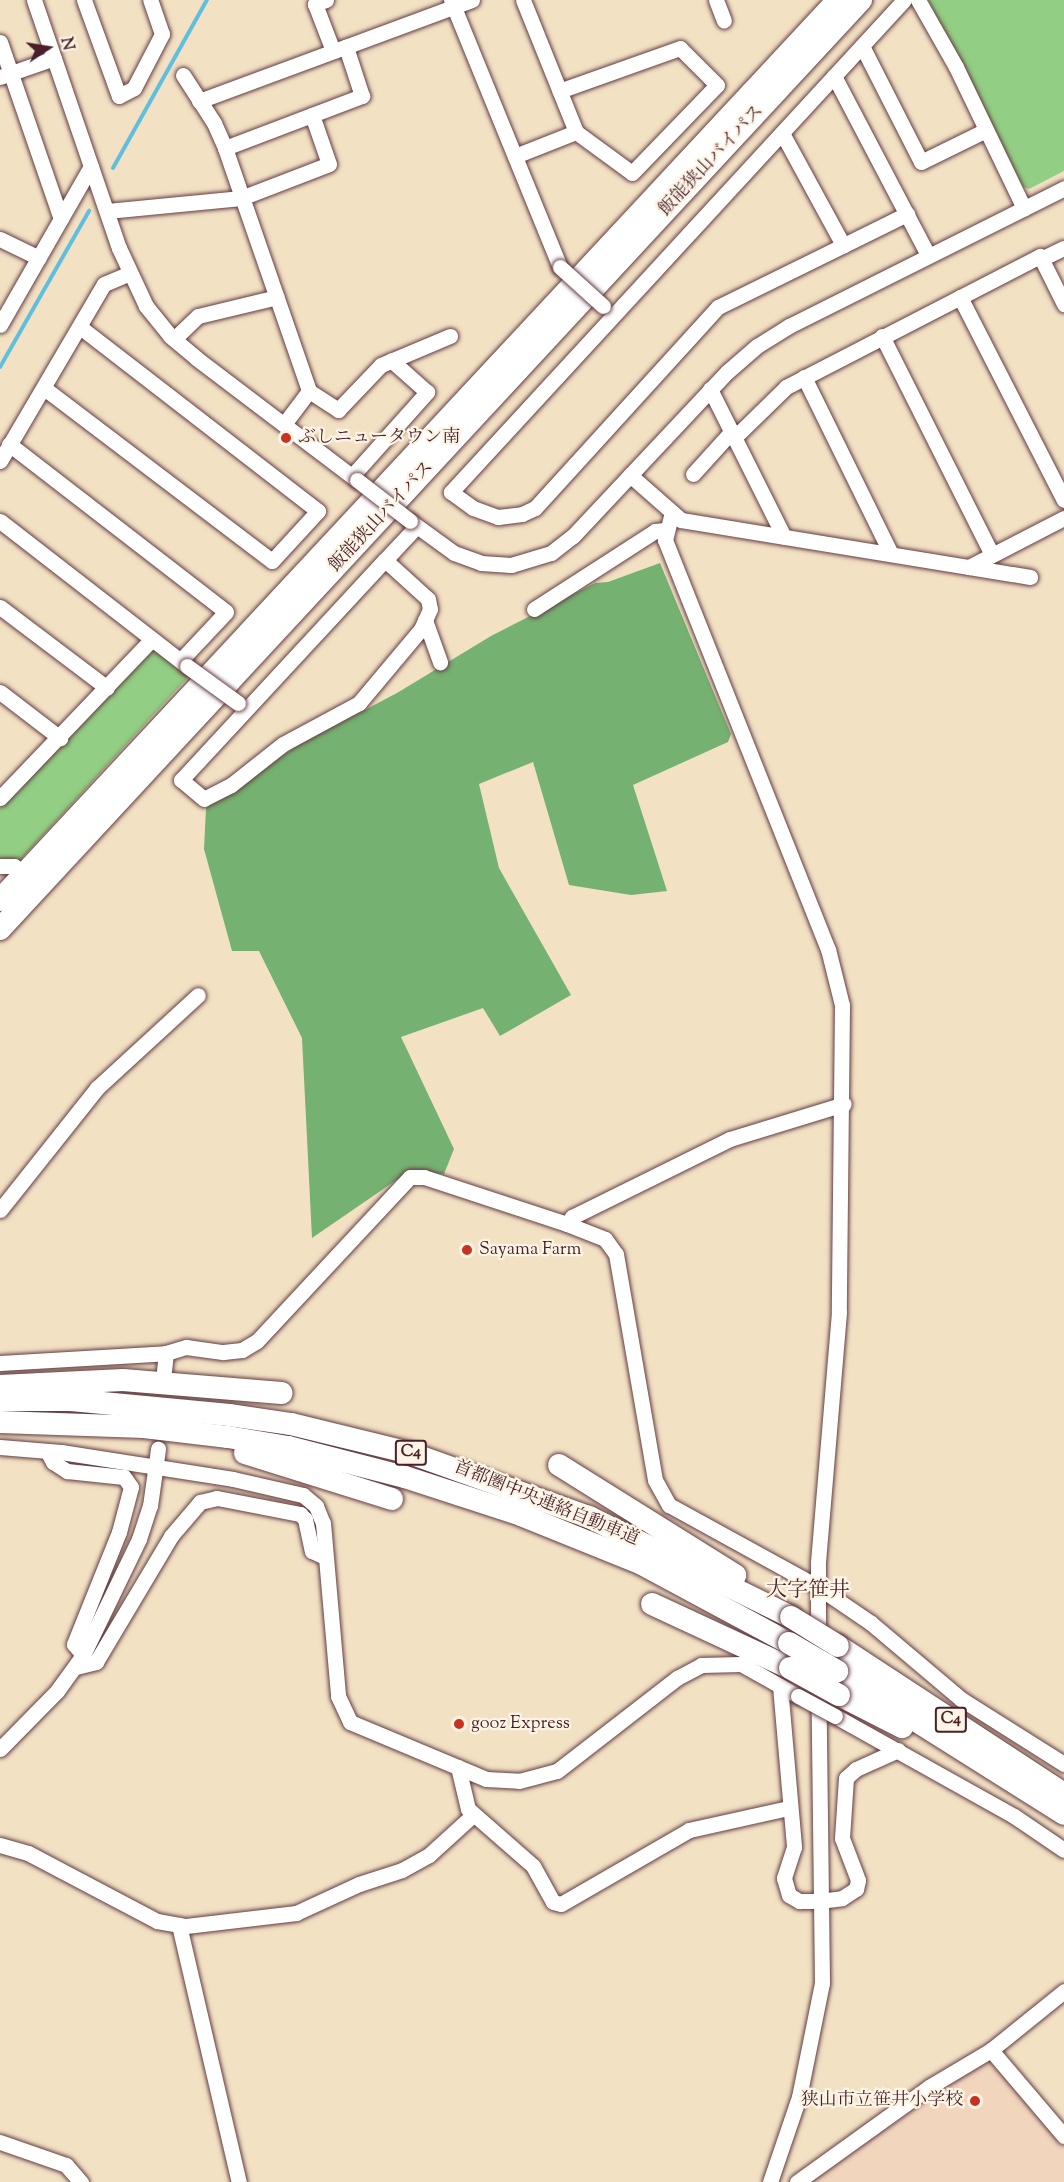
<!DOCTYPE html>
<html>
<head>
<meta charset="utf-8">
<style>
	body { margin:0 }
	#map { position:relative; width:1064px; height:2182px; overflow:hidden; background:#f3e1c4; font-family:"Sorts Mill Goudy","Noto Serif JP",serif }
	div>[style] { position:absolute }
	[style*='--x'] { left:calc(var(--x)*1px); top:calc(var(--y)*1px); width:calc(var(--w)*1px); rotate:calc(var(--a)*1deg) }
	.built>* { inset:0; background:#f1d5bd }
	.green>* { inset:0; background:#92ce83 }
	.forest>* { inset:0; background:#75b171 }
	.stream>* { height:4px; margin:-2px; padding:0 2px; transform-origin:2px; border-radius:2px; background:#60bfde }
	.roads { filter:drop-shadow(0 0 2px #633c42) drop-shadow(0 0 2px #633c42) }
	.minor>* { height:15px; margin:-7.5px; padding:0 7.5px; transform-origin:7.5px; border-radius:7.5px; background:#fff }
	.highway>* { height:22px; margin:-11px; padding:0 11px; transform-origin:11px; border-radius:11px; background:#fff }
	.bridges { filter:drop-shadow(0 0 2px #633c42) drop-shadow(0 0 2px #633c42) }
	.minor-bridge>* { height:15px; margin:-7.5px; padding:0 7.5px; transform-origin:7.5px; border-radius:7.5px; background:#fff }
	.highway-bridge>* { height:22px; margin:-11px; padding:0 11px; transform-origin:11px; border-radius:11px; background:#fff }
	.dots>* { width:16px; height:16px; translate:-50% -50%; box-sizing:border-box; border:3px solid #fcf5e5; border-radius:50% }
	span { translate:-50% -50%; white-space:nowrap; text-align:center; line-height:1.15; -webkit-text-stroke:4.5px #fcf5e5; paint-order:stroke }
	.shield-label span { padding:2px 4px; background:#fcf5e5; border:2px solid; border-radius:4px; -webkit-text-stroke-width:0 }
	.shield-label { font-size:16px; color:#4a1f2b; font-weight:700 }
	.street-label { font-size:18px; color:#4a1f2b }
	.poi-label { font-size:18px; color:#4a1f2b }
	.left { translate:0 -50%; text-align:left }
	.right { translate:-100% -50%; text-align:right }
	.quarter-label { font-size:21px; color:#4a1f2b }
	.north { position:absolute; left:18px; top:18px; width:60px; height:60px; -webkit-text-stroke:4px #fcf5e5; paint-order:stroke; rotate:78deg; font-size:16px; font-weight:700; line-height:24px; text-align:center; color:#4a1f2b }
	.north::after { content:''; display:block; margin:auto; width:21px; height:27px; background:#4a1f2b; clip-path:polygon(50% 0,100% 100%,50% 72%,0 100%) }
</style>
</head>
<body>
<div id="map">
	<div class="built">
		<div style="clip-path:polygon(987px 2059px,1064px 2142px,1064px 2182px,802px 2182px)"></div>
	</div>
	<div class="green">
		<div style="clip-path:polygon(928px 0,1064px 0,1064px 171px,1029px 189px,1023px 187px)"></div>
		<div style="clip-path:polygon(157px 649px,189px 676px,22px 858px,16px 863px,0 862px,0 808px,150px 650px)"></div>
	</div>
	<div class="forest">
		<div style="clip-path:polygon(660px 563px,731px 734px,728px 742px,633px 785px,667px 891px,631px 895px,569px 885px,533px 762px,479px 784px,499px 868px,571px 995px,500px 1036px,483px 1008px,401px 1037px,454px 1149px,444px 1174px,408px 1172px,312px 1238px,302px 1038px,259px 951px,232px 951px,204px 849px,206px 808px,298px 745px,397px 693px,491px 636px,595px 583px,608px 582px)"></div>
	</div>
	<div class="stream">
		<div style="--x:113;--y:168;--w:193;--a:-60.8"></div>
		<div style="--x:0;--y:367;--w:180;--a:-60.3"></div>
	</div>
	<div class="roads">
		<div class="minor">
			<div style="--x:34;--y:0;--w:262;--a:71.1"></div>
			<div style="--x:119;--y:248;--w:64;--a:65"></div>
			<div style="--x:146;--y:306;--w:38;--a:51"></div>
			<div style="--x:170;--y:336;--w:34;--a:40"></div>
			<div style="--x:196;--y:358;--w:202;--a:37.2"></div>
			<div style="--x:84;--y:0;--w:102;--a:70"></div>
			<div style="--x:119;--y:96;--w:17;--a:-28"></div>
			<div style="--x:134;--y:88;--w:61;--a:-62.6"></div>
			<div style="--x:162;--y:34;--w:36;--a:-109"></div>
			<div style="--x:326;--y:0;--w:12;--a:160"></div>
			<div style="--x:315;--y:4;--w:50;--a:69"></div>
			<div style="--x:451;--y:0;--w:288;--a:67.8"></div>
			<div style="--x:523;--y:0;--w:142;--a:68.1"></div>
			<div style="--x:716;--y:0;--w:22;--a:69"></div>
			<div style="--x:904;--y:0;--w:669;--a:132.64"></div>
			<div style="--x:451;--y:492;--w:27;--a:36"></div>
			<div style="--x:473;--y:508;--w:27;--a:20"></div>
			<div style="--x:498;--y:517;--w:24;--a:-7"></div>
			<div style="--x:522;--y:514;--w:14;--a:-25"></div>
			<div style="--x:535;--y:508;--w:272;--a:-47.7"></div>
			<div style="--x:718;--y:307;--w:211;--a:-26.2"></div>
			<div style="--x:918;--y:0;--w:77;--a:60.4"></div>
			<div style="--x:956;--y:67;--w:157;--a:64.3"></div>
			<div style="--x:0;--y:42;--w:187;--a:71"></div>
			<div style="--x:862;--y:46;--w:130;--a:63"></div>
			<div style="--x:921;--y:162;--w:72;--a:-26.2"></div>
			<div style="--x:183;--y:75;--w:57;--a:57.1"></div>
			<div style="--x:214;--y:123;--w:27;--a:66"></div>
			<div style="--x:225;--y:148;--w:257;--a:70.9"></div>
			<div style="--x:309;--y:391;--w:41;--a:127.1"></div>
			<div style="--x:834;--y:76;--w:202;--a:62.3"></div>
			<div style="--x:0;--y:77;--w:57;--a:-19.4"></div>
			<div style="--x:199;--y:101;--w:291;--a:-20.3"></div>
			<div style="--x:782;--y:133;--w:128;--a:61.4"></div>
			<div style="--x:225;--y:148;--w:147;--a:-20.8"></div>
			<div style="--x:362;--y:96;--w:52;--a:-108.1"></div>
			<div style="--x:515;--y:156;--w:66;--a:-21.5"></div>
			<div style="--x:576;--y:132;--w:69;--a:36.2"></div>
			<div style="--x:632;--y:173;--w:122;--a:-46"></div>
			<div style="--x:717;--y:85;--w:52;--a:-135"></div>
			<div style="--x:680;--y:48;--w:128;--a:160.4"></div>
			<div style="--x:107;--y:211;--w:135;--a:-5.5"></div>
			<div style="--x:241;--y:198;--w:94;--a:-21.1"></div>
			<div style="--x:329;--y:164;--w:52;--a:-109.1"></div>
			<div style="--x:0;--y:239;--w:43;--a:26"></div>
			<div style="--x:1041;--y:259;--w:25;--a:-26"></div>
			<div style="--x:960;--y:297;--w:228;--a:62.9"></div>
			<div style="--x:0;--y:325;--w:183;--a:-60.2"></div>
			<div style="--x:882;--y:336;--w:245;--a:63.3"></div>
			<div style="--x:174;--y:339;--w:33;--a:-44"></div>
			<div style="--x:198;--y:316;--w:81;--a:-13.5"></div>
			<div style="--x:804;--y:377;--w:197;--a:63.8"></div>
			<div style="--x:44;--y:388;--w:286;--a:37.2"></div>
			<div style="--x:272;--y:561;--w:68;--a:-47.4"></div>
			<div style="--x:318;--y:511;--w:301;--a:-142.3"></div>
			<div style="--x:710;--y:389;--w:165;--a:63.4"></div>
			<div style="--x:309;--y:391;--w:35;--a:33"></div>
			<div style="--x:338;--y:410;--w:62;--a:-46.3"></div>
			<div style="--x:381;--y:365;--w:75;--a:-22.8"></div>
			<div style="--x:736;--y:436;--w:70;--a:-44.4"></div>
			<div style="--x:786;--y:387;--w:286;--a:-27.3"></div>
			<div style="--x:1040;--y:256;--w:54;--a:63.4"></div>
			<div style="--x:9;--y:444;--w:274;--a:37.7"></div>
			<div style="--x:226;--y:612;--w:66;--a:133.2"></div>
			<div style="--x:0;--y:461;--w:205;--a:-59.6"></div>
			<div style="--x:104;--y:284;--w:28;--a:-23"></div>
			<div style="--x:693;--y:474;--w:58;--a:-47.8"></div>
			<div style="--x:630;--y:475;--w:68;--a:41.4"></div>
			<div style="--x:681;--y:520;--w:292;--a:9.3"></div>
			<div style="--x:969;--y:567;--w:107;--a:-27.3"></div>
			<div style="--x:352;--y:476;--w:113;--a:-48.2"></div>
			<div style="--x:427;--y:392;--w:48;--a:-138.4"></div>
			<div style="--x:672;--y:512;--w:29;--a:104"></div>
			<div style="--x:665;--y:540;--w:440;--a:68.3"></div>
			<div style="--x:828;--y:949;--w:58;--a:76"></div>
			<div style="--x:842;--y:1005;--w:307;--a:90.6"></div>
			<div style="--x:839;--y:1312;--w:252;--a:94.8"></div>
			<div style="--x:818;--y:1563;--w:78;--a:90"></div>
			<div style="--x:0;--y:521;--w:237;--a:37.8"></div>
			<div style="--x:410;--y:521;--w:54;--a:36"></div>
			<div style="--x:454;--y:553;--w:29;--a:20"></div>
			<div style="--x:481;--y:563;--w:30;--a:4"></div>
			<div style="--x:511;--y:565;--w:42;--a:-16.7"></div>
			<div style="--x:551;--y:553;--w:28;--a:-38"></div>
			<div style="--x:573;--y:536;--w:225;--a:-46.8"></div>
			<div style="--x:727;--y:372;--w:40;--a:-41"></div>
			<div style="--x:757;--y:346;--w:38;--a:-32"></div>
			<div style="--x:789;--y:326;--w:308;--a:-26.6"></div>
			<div style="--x:385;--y:560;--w:58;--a:42.2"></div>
			<div style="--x:428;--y:599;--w:10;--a:79"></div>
			<div style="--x:430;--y:609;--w:22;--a:114"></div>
			<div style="--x:421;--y:629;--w:97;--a:130"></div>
			<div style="--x:359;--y:703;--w:86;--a:151.7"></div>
			<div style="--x:283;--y:744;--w:66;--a:141.7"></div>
			<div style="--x:231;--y:785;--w:30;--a:153"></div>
			<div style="--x:204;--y:799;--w:30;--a:-140"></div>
			<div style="--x:181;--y:780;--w:300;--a:-47.2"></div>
			<div style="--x:385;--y:560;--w:45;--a:-46.8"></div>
			<div style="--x:969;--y:567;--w:62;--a:9.3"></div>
			<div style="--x:0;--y:607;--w:134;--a:37.1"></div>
			<div style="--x:534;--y:609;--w:144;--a:-32.8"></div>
			<div style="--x:655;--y:531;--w:10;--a:-6"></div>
			<div style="--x:425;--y:620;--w:45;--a:70.3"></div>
			<div style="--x:0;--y:692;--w:76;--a:37.5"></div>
			<div style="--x:0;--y:798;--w:220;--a:-46.3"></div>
			<div style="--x:0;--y:866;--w:14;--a:0"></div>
			<div style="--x:14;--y:866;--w:13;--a:45"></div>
			<div style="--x:0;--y:1210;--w:156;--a:-51.5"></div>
			<div style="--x:97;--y:1088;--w:137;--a:-42.6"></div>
			<div style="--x:567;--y:1224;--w:9;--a:-54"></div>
			<div style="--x:572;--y:1217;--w:176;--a:-26.3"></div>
			<div style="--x:730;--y:1139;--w:119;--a:-17.1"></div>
			<div style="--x:0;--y:1363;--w:166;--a:-3.4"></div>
			<div style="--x:166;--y:1353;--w:21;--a:-17"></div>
			<div style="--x:186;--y:1347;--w:37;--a:8"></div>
			<div style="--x:223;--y:1352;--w:19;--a:-6"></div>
			<div style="--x:242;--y:1350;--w:17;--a:-31"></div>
			<div style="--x:257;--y:1341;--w:224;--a:-47"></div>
			<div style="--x:410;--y:1177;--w:14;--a:0"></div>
			<div style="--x:424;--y:1177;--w:151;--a:18.2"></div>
			<div style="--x:567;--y:1224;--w:41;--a:21.5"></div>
			<div style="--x:605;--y:1239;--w:19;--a:54"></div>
			<div style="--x:616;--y:1254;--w:229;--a:80.2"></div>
			<div style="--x:655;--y:1480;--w:29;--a:61"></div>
			<div style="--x:669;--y:1505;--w:170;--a:28.8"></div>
			<div style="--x:818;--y:1587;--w:64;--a:34.2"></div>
			<div style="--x:871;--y:1623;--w:118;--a:40.2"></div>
			<div style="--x:961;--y:1699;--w:122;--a:32.3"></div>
			<div style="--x:164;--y:1371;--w:18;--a:-84"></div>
			<div style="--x:0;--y:1447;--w:61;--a:4.7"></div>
			<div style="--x:61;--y:1452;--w:174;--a:8.9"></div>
			<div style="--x:233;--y:1479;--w:72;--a:12.9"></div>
			<div style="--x:303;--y:1495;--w:17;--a:40"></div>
			<div style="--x:316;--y:1506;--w:18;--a:68"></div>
			<div style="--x:323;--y:1523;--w:174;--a:85"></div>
			<div style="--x:338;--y:1696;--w:29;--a:65"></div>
			<div style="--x:350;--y:1722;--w:147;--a:22.7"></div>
			<div style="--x:486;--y:1779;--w:33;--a:3"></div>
			<div style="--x:519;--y:1781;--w:39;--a:-15"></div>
			<div style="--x:557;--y:1771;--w:152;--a:-37.8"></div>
			<div style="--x:677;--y:1678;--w:27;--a:-28"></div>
			<div style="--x:701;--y:1665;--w:40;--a:-1.4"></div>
			<div style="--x:741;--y:1664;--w:65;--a:29.3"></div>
			<div style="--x:47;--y:1451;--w:13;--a:61"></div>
			<div style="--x:53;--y:1462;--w:17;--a:33"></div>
			<div style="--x:67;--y:1471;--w:57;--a:6"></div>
			<div style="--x:124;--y:1477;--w:12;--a:55"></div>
			<div style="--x:131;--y:1487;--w:47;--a:104.9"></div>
			<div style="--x:119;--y:1532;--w:121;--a:111.9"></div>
			<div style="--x:74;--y:1644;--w:14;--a:51"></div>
			<div style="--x:76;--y:1667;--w:21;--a:-14"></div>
			<div style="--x:96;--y:1662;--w:147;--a:-59.2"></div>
			<div style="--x:171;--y:1536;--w:45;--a:-49.5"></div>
			<div style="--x:200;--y:1502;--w:17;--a:-13"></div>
			<div style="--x:217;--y:1498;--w:85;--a:10.9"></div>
			<div style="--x:300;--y:1514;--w:7;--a:45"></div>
			<div style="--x:305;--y:1519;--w:33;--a:78"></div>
			<div style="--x:312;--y:1551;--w:14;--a:25"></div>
			<div style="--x:780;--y:1686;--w:162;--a:85"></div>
			<div style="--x:794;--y:1847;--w:33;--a:108"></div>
			<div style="--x:784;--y:1878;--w:18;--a:74"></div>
			<div style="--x:789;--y:1895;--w:12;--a:31"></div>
			<div style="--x:799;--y:1901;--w:20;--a:0"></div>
			<div style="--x:819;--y:1901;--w:23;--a:-7"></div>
			<div style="--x:842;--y:1898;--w:17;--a:-33"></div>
			<div style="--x:856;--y:1889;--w:9;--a:-77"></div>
			<div style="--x:858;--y:1880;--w:45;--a:-110.9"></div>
			<div style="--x:842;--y:1838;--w:60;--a:-86.2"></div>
			<div style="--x:846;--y:1778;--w:13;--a:-42"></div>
			<div style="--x:856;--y:1769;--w:46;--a:-24.3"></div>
			<div style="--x:835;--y:1716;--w:205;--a:29.2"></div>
			<div style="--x:1014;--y:1816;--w:60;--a:34.2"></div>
			<div style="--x:0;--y:1749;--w:81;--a:-45.5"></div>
			<div style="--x:57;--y:1691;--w:44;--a:-54.2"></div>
			<div style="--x:83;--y:1655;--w:129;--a:-64.2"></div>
			<div style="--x:139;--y:1539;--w:35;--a:-72"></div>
			<div style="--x:150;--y:1506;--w:58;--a:-82"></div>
			<div style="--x:458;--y:1767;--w:43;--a:76.6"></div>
			<div style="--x:468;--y:1809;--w:86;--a:41.2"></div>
			<div style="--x:533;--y:1866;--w:41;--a:60.9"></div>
			<div style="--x:553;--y:1902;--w:8;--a:14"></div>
			<div style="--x:561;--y:1904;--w:148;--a:-30"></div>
			<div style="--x:689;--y:1830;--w:101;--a:-12.5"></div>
			<div style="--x:0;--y:1845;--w:29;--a:16"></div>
			<div style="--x:28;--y:1853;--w:146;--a:27.8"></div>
			<div style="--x:157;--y:1921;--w:29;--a:10"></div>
			<div style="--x:186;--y:1926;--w:111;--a:-6.7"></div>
			<div style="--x:296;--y:1913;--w:69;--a:-24.7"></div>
			<div style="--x:359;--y:1884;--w:45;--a:-18"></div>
			<div style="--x:402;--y:1870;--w:31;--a:-29"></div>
			<div style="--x:429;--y:1855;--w:59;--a:-42.3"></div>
			<div style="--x:179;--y:1925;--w:264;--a:76.9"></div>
			<div style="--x:991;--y:2050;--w:113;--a:49.7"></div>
			<div style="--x:0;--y:2142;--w:70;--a:19.2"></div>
			<div style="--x:66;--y:2165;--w:23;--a:49"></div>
			<div style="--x:770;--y:2182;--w:90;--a:-71.2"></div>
			<div style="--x:799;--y:2097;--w:116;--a:-78.6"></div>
			<div style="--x:822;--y:1983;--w:306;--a:-90.7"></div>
			<div style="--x:797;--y:2182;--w:163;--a:-35.7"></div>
			<div style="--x:929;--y:2087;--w:72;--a:-30.8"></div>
			<div style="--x:991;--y:2050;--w:94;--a:-38.9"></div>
		</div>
		<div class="highway">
			<div style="--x:0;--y:900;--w:1230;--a:-47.04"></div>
			<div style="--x:0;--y:929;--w:1267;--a:-47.18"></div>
			<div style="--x:0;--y:1386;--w:123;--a:-2.8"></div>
			<div style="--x:123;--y:1380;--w:159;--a:4.7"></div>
			<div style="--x:0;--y:1400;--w:71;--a:0"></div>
			<div style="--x:71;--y:1400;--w:159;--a:5.4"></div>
			<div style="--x:229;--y:1415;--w:63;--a:8.3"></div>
			<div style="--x:291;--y:1424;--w:122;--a:13.7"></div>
			<div style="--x:410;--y:1453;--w:190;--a:19.7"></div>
			<div style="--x:589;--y:1517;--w:225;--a:26.3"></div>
			<div style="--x:0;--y:1422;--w:144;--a:2"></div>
			<div style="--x:144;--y:1427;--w:85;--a:6.8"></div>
			<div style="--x:228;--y:1437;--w:61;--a:9.5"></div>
			<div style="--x:288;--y:1447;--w:121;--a:14.4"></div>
			<div style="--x:405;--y:1477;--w:122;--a:18.1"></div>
			<div style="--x:521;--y:1515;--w:131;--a:22"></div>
			<div style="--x:642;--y:1564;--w:167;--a:28.3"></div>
			<div style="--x:245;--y:1453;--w:154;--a:17.4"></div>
			<div style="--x:559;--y:1465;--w:208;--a:32"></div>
			<div style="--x:652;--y:1604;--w:152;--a:24.9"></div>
			<div style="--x:838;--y:1646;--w:270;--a:33.2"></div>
			<div style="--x:837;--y:1671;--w:268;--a:32.2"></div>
			<div style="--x:839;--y:1695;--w:71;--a:26.9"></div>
		</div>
	</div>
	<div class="bridges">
		<div class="minor-bridge">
			<div style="--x:560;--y:267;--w:58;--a:42.2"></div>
			<div style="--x:357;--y:480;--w:67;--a:37.7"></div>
			<div style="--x:187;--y:666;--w:63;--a:36"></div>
			<div style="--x:798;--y:1696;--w:42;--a:28.4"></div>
		</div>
		<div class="highway-bridge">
			<div style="--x:791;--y:1617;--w:55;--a:31.7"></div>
			<div style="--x:789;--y:1643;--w:56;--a:30.3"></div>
			<div style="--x:790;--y:1668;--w:56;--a:28.9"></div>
		</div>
	</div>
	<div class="dots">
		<div style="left:286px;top:438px;background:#c8321e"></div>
		<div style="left:467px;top:1250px;background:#c8321e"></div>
		<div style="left:459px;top:1724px;background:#c8321e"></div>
		<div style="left:975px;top:2101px;background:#c8321e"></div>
	</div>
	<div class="shield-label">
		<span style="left:411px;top:1453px">C4</span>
		<span style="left:951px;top:1720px">C4</span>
	</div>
	<div class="street-label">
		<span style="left:712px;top:161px;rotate:-47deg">飯能狭山バイパス</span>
		<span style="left:382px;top:517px;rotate:-47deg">飯能狭山バイパス</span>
		<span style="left:546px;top:1504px;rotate:22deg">首都圏中央連絡自動車道</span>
	</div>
	<div class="poi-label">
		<span class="left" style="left:298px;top:438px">ぶしニュータウン南</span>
		<span class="left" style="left:479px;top:1250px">Sayama Farm</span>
		<span class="left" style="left:471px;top:1724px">gooz Express</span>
		<span class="right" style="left:963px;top:2101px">狭山市立笹井小学校</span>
	</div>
	<div class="quarter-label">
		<span style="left:808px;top:1591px">大字笹井</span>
	</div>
	<div class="north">N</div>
</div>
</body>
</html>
